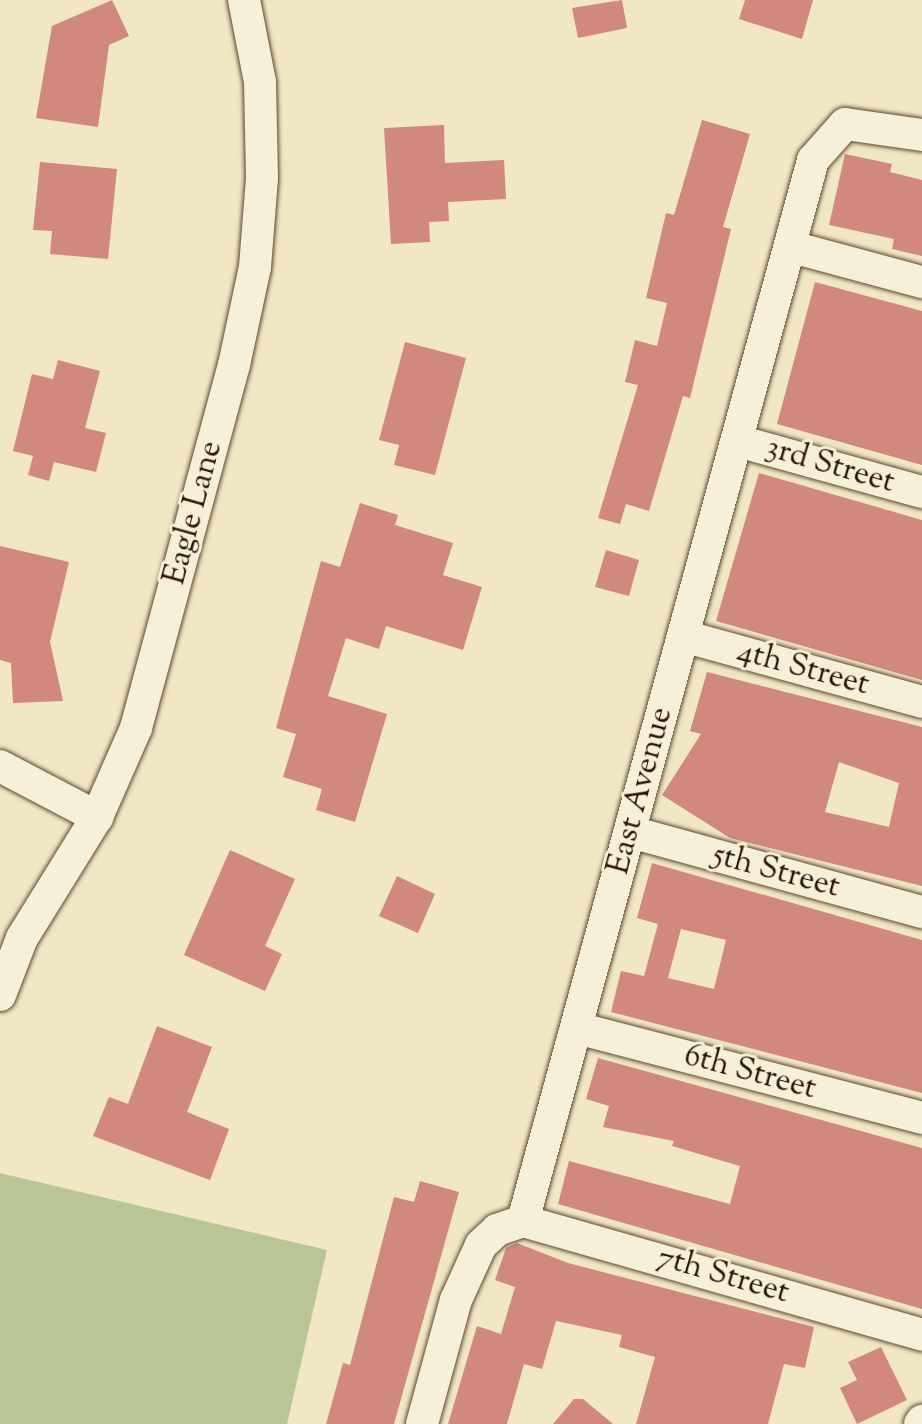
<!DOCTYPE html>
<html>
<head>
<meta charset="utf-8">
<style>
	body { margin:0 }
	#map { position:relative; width:922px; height:1424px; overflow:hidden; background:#f1e7c5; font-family:"Sorts Mill Goudy",serif }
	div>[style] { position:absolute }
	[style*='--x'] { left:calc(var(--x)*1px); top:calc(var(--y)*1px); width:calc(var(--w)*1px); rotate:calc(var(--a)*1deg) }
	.green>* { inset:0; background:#b9c595 }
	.building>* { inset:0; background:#d0887f }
	.roads { filter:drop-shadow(0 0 2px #5d4731) drop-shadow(0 0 2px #5d4731) }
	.minor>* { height:32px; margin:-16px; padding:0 16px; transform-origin:16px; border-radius:16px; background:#f6efd9 }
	span { translate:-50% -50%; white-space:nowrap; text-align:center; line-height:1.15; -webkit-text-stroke:6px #f6efd9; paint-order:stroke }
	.street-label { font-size:32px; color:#2c1200 }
</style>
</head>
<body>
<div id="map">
	<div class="green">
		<div style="clip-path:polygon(0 1173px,327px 1250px,287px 1424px,0 1424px)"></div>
	</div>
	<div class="building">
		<div style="clip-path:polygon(112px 0,129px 36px,109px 45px,98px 127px,36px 118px,52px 26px)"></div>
		<div style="clip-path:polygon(622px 0,627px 28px,578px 38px,572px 8px)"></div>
		<div style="clip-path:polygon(745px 0,813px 0,802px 39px,739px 19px)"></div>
		<div style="clip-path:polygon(702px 120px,750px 134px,723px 227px,731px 229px,690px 398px,683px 396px,649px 511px,626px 504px,620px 524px,598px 518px,638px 385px,625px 382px,635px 340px,657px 346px,667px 303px,646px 298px,666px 213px,674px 215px)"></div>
		<div style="clip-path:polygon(444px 125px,445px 163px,504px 160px,506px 199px,448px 202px,449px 221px,429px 222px,430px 242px,391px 244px,384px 128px)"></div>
		<div style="clip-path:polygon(845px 154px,892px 164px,890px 172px,922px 180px,922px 256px,892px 249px,894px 239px,829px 225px)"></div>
		<div style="clip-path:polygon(40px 162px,117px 169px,108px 259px,50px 254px,52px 231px,33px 230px)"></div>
		<div style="clip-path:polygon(815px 282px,922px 311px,922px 465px,777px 424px)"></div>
		<div style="clip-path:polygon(405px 342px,466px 358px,435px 475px,394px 465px,399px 445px,379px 440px)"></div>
		<div style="clip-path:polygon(58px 360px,100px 371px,85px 428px,106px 433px,96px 472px,54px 462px,49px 481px,28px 475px,33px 456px,13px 451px,32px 374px,53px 379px)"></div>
		<div style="clip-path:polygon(759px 473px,922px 520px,922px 680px,716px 621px)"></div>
		<div style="clip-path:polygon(360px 503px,398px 515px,395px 525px,453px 543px,443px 575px,482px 587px,463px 650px,386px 626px,379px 649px,346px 638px,328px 696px,387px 714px,355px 822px,316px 810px,322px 789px,283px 777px,296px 734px,276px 728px,321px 561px,340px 567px)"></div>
		<div style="clip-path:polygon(0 546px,69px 562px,50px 642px,63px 701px,13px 703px,11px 663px,0 660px)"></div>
		<div style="clip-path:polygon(606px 550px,639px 560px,629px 596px,595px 587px)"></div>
		<div style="clip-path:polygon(evenodd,707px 672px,922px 727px,922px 886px,730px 838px,662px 795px,701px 734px,690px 731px,707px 672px,839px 762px,899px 783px,889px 827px,825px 812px,839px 762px)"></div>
		<div style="clip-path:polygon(230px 850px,295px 879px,265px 946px,282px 954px,265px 991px,184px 955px)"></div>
		<div style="clip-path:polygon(evenodd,652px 863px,922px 940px,922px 1093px,611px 1012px,621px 971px,644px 976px,658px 924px,637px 918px,652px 863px,681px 929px,726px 940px,714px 989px,668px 978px,681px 929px)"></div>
		<div style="clip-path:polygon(397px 876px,435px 894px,418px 933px,379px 916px)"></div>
		<div style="clip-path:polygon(157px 1026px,212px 1047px,187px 1112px,229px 1129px,210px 1180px,93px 1136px,109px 1097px,128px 1104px)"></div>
		<div style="clip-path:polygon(598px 1058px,922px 1148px,922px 1309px,558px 1204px,569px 1161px,730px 1204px,740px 1166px,672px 1146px,674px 1141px,603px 1127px,609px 1106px,586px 1099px)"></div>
		<div style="clip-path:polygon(420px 1181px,459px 1192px,394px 1424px,326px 1424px,343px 1363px,350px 1365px,394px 1197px,414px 1202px)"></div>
		<div style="clip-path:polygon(517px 1243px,568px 1263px,814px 1327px,805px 1368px,784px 1364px,768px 1424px,636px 1424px,655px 1357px,619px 1347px,622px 1335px,556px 1321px,542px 1369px,524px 1364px,507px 1424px,448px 1424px,477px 1326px,501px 1334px,515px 1287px,495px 1280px,506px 1248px)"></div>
		<div style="clip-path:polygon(881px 1347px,907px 1400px,857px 1424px,840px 1388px,857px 1380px,848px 1362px)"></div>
		<div style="clip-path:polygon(574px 1399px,583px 1399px,613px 1424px,553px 1424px)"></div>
	</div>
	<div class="roads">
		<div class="minor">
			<div style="--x:792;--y:247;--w:135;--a:15.1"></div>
			<div style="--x:738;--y:441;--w:191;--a:15.5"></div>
			<div style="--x:683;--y:636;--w:248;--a:15.4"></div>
			<div style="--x:0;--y:766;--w:110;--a:27.7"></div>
			<div style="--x:631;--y:832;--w:302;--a:15.4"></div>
			<div style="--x:0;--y:995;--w:61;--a:-68.9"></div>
			<div style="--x:22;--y:938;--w:142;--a:-58.2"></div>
			<div style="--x:97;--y:817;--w:97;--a:-66.3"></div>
			<div style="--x:136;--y:728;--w:376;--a:-74.9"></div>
			<div style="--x:234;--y:365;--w:100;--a:-77.9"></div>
			<div style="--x:255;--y:267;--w:89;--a:-85.5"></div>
			<div style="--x:262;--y:178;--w:96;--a:-91.2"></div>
			<div style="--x:260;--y:82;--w:84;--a:-101"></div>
			<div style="--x:577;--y:1028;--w:357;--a:14.6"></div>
			<div style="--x:523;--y:1221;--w:1100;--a:-74.71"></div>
			<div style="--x:813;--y:160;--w:48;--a:-48.4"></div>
			<div style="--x:845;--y:124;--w:78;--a:8.1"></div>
			<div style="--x:523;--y:1221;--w:415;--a:15.9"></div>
			<div style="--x:422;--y:1424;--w:129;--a:-74.7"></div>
			<div style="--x:456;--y:1300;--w:60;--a:-65.6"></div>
			<div style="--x:481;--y:1245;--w:22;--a:-43"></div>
			<div style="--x:497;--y:1230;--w:28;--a:-19"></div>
			<div style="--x:920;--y:1424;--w:4;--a:-56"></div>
		</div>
	</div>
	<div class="street-label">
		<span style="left:830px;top:466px;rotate:16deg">3rd Street</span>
		<span style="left:194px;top:513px;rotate:-75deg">Eagle Lane</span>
		<span style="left:803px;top:669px;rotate:15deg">4th Street</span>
		<span style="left:641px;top:791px;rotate:-75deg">East Avenue</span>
		<span style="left:776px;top:872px;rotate:15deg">5th Street</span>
		<span style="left:750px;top:1073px;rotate:15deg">6th Street</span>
		<span style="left:723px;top:1276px;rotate:16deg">7th Street</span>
	</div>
</div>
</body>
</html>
